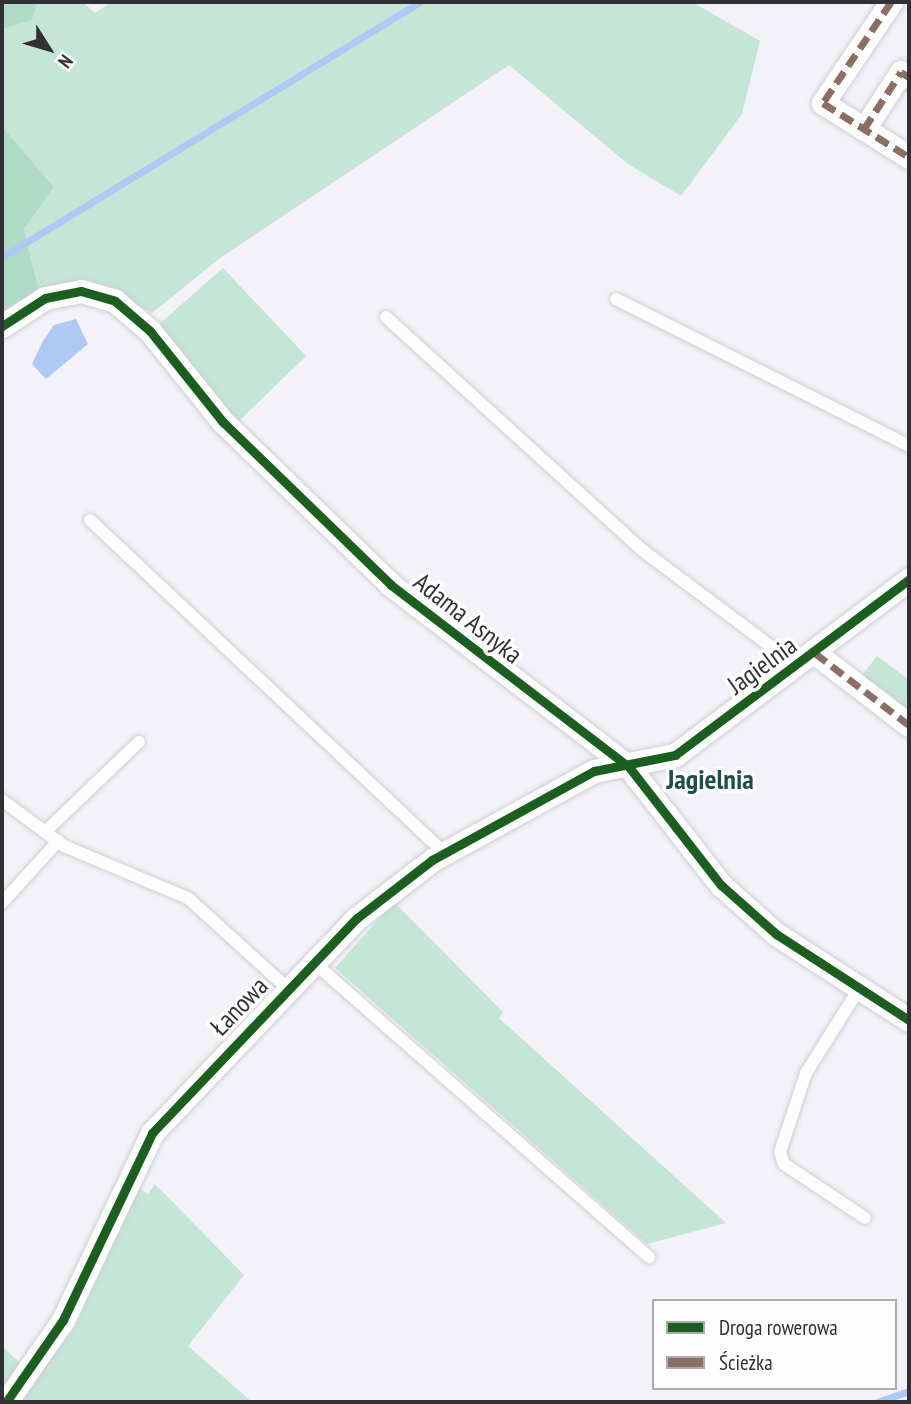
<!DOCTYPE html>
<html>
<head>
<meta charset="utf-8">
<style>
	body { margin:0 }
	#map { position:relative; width:911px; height:1404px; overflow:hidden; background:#f2f2f8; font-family:"PT Sans Narrow",sans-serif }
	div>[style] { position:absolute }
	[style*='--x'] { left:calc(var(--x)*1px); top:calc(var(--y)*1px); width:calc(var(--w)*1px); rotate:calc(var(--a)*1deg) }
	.green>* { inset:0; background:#c5e5d6 }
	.forest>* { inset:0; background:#afdac6 }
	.water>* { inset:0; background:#adc9f4 }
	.stream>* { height:7px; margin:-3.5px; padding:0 3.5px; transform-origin:3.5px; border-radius:3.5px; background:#adc9f4 }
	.roads { filter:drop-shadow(0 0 2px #ceced3) drop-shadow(0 0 2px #ceced3) }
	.lane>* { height:12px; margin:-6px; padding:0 6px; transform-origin:6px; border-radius:6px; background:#fdfdfe }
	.street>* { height:23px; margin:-11.5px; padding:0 11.5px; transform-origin:11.5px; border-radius:11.5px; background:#fdfdfe }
	.quiet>* { height:7px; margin-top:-3.5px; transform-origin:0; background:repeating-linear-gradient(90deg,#8d6e63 0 14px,transparent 0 21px) }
	.cycleway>* { height:9px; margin:-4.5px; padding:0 4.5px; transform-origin:4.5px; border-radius:4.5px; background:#1b5e20 }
	span { translate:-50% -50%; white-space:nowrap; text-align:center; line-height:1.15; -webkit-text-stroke:7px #fefefe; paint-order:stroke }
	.street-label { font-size:26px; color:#313135 }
	.neighbourhood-label { font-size:28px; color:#1d5043; font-weight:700 }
	.frame { position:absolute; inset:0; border:4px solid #313135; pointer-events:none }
	.legend { position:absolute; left:652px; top:1299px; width:245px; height:91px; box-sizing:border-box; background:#fefefe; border:2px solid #acacae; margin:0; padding:9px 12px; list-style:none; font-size:21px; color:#313135 }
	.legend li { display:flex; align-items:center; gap:14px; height:35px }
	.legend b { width:35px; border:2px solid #acacae }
	.north { position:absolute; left:14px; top:14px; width:70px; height:70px; -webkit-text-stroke:5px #fefefe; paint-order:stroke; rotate:127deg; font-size:19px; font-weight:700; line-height:28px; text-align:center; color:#313135 }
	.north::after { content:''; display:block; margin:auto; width:24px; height:32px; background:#313135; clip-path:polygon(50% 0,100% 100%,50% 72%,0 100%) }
</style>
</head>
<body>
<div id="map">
	<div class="green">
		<div style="clip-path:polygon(38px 2px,83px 2px,95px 13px,111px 2px,692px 2px,760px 41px,742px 114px,681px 196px,628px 164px,509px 65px,220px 258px,152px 313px,120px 296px,39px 291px,24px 229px,54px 187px,2px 126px,2px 29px,32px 20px)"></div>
		<div style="clip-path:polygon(223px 268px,306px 356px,238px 422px,156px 327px)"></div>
		<div style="clip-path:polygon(877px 656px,909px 680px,909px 717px,859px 679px)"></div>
		<div style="clip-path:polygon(394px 902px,503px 1012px,499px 1018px,726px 1223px,647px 1244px,335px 968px)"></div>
		<div style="clip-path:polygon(155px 1184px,244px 1275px,188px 1346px,252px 1402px,18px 1402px,76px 1325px,138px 1188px,148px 1194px)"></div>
		<div style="clip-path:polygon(2px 1346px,22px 1365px,2px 1387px)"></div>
	</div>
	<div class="forest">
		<div style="clip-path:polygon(2px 2px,38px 2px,32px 20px,2px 29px)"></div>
		<div style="clip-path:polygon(2px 126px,54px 187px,24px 229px,39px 291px,2px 317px)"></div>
	</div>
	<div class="water">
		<div style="clip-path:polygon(76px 319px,88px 344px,46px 379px,32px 364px,43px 341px,54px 325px)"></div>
	</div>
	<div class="stream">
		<div style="--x:2;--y:257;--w:490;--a:-31.4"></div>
		<div style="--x:877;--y:1402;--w:34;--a:-19"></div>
	</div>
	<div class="roads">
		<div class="lane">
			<div style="--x:616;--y:299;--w:328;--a:26.6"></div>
			<div style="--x:386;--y:317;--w:346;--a:42.3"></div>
			<div style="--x:642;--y:550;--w:194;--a:36.8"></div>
			<div style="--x:90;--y:520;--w:486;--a:43.2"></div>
			<div style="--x:2;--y:800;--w:77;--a:36.6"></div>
			<div style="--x:64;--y:846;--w:134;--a:22.8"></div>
			<div style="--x:188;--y:898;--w:132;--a:42.2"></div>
			<div style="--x:45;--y:832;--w:130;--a:-43.8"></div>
			<div style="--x:2;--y:903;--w:84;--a:-47.9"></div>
			<div style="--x:312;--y:961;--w:449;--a:41.3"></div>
			<div style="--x:859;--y:989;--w:99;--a:122.2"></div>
			<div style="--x:806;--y:1073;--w:83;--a:108.2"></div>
			<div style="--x:780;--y:1152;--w:13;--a:72"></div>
			<div style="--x:784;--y:1164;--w:97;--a:33.7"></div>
		</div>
		<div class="street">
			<div style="--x:891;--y:2;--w:122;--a:124"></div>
			<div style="--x:823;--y:103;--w:102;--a:32.1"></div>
			<div style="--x:864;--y:129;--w:68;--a:-57"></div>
			<div style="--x:901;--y:72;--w:9;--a:32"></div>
			<div style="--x:2;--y:326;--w:51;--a:-33.1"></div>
			<div style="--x:45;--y:298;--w:37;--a:-11"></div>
			<div style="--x:81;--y:291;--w:35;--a:16"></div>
			<div style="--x:115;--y:301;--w:46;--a:40.6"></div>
			<div style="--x:150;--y:331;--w:117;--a:51.3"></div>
			<div style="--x:223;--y:422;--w:234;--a:44.1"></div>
			<div style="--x:391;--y:585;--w:300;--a:37.4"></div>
			<div style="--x:629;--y:767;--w:150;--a:52.1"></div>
			<div style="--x:721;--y:885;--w:74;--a:41.7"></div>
			<div style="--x:776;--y:934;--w:158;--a:32.9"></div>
			<div style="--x:815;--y:653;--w:118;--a:37.5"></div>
			<div style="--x:6;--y:1402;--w:100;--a:-55.2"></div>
			<div style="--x:63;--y:1320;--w:207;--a:-64.5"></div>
			<div style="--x:152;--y:1133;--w:297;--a:-46.4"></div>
			<div style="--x:357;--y:918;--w:95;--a:-37.7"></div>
			<div style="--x:432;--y:860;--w:185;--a:-28.8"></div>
			<div style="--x:594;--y:771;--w:83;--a:-11.2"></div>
			<div style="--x:675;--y:755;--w:293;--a:-36.9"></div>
		</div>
	</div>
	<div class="quiet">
		<div style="--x:891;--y:2;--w:122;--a:124"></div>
		<div style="--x:823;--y:103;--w:102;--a:32.1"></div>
		<div style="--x:864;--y:129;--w:68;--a:-57"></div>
		<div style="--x:901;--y:72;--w:9;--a:32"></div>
		<div style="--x:815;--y:653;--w:118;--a:37.5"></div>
	</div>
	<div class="cycleway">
		<div style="--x:2;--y:326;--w:51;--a:-33.1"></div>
		<div style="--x:45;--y:298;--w:37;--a:-11"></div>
		<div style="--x:81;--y:291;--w:35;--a:16"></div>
		<div style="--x:115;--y:301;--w:46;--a:40.6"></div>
		<div style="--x:150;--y:331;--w:117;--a:51.3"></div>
		<div style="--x:223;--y:422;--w:234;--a:44.1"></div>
		<div style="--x:391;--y:585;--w:300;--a:37.4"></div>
		<div style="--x:629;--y:767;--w:150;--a:52.1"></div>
		<div style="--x:721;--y:885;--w:74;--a:41.7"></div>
		<div style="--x:776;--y:934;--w:158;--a:32.9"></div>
		<div style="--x:6;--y:1402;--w:100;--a:-55.2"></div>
		<div style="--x:63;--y:1320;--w:207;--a:-64.5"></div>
		<div style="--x:152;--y:1133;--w:297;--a:-46.4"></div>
		<div style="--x:357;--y:918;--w:95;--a:-37.7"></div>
		<div style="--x:432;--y:860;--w:185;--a:-28.8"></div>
		<div style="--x:594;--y:771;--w:83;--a:-11.2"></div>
		<div style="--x:675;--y:755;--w:293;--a:-36.9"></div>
	</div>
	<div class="street-label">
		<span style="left:468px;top:618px;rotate:38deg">Adama Asnyka</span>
		<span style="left:762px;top:665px;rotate:-36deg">Jagielnia</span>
		<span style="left:239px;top:1006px;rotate:-46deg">Łanowa</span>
	</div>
	<div class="neighbourhood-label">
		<span style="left:710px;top:779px">Jagielnia</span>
	</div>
	<div class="frame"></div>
	<ul class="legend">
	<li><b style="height:9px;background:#1b5e20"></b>Droga rowerowa</li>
	<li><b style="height:9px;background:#8d6e63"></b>Ścieżka</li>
	</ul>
	<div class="north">N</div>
</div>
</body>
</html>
